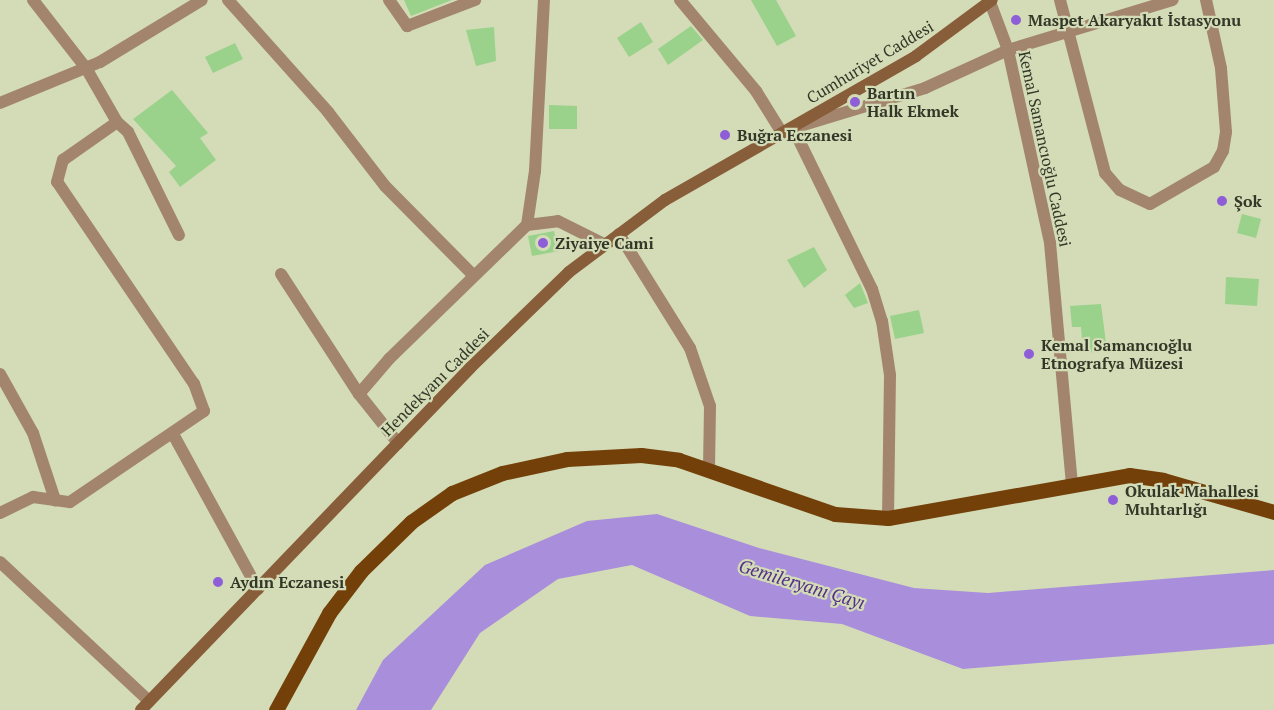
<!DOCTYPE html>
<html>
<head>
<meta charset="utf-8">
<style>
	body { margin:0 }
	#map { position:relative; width:1274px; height:710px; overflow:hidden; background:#d3dcb6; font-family:"PT Serif",serif }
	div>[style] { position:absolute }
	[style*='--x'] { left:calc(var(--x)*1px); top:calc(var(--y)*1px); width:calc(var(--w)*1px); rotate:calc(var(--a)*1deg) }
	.water>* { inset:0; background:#a98fdb }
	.building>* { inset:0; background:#9ad28b }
	.minor>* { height:12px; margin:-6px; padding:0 6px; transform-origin:6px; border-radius:6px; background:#a3856e }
	.tertiary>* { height:12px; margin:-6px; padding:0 6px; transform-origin:6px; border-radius:6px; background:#a3856e }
	.secondary>* { height:12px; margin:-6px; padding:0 6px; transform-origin:6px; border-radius:6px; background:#885d39 }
	.primary>* { height:15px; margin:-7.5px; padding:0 7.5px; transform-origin:7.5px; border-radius:7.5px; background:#74400a }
	.dots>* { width:16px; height:16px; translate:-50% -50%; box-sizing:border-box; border:3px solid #d3dcb6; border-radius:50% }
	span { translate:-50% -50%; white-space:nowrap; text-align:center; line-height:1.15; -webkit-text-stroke:4.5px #d3dcb6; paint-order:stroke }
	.poi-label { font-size:16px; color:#333728; font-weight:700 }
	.left { translate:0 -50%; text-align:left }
	.street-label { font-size:16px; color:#333728 }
	.water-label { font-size:18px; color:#532e87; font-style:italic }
</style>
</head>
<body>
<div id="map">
	<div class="water">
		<div style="clip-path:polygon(657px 514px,759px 548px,914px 588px,988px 593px,1274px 570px,1274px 644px,963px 669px,842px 624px,750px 616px,632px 565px,558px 579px,480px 633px,431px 710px,356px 710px,383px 660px,485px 565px,587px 521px)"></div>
	</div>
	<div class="building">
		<div style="clip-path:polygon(404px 0,452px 0,411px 16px)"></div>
		<div style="clip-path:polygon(751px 0,776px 0,796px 36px,777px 46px)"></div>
		<div style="clip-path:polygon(641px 22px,653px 42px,629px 57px,617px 38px)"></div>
		<div style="clip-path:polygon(691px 26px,703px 40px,668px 65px,658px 49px)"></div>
		<div style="clip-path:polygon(494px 27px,496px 61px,476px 66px,466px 30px)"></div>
		<div style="clip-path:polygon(235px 43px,243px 59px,213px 73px,205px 57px)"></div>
		<div style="clip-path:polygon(172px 90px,208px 133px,200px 138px,216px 160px,180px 187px,169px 172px,176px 166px,133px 119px)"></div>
		<div style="clip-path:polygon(549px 105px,577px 106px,577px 129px,549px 129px)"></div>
		<div style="clip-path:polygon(1242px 214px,1261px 219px,1256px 238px,1237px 233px)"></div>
		<div style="clip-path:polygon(554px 231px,559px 251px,532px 256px,528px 236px)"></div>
		<div style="clip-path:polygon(814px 247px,827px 270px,804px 288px,787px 260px)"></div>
		<div style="clip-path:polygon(1226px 277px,1259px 279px,1257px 306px,1225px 304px)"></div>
		<div style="clip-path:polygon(860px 283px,868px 303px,854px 308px,845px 295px)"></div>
		<div style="clip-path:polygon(1101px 304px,1107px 351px,1083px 353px,1081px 327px,1072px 327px,1070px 306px)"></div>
		<div style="clip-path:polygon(919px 310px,924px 333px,895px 339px,890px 316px)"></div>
	</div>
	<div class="minor">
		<div style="--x:33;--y:0;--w:86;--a:52.1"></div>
		<div style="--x:86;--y:68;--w:62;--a:60.1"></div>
		<div style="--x:117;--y:122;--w:15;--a:42"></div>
		<div style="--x:128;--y:132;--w:115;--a:63.7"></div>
		<div style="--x:228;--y:0;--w:150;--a:48.2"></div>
		<div style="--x:328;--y:112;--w:93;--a:52.4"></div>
		<div style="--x:385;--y:186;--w:125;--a:45.3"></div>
		<div style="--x:389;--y:0;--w:32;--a:55"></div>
		<div style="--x:407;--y:26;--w:73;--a:-20.9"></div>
		<div style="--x:680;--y:0;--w:119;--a:50.1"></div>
		<div style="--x:756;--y:91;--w:49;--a:58.2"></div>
		<div style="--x:1060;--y:0;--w:179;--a:75.4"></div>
		<div style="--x:1105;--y:173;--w:23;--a:49"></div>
		<div style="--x:1120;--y:190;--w:33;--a:25"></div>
		<div style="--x:1150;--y:204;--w:74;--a:-30"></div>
		<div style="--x:1214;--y:167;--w:18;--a:-61"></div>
		<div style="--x:1223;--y:151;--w:19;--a:-81"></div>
		<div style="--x:1226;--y:132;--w:64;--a:-94.5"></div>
		<div style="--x:1221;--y:68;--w:70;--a:-102.4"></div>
		<div style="--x:990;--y:2;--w:51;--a:69.4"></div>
		<div style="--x:1008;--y:50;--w:198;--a:77.7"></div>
		<div style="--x:1050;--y:243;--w:242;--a:84.8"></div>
		<div style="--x:0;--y:103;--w:108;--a:-22.3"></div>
		<div style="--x:100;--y:62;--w:119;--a:-31.3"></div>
		<div style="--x:793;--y:128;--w:179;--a:63.9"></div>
		<div style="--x:872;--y:289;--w:34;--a:73"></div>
		<div style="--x:882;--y:321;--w:55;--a:81.6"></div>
		<div style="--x:890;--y:375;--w:143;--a:90.8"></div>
		<div style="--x:527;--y:225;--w:55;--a:-81.6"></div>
		<div style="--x:535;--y:171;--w:171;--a:-87"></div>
		<div style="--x:619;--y:234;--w:134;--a:58.1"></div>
		<div style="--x:690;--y:348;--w:61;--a:71"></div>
		<div style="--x:710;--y:406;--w:65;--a:90.9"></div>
		<div style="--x:281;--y:274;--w:143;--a:57"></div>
		<div style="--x:359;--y:394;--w:63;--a:51.5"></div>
		<div style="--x:0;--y:374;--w:68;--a:60.8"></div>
		<div style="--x:33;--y:433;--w:71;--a:71.8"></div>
		<div style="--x:359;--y:394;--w:46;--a:-49.4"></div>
		<div style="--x:389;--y:359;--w:192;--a:-44.2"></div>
		<div style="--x:527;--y:225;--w:31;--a:-7"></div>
		<div style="--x:558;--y:221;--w:51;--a:26.6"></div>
		<div style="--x:173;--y:434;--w:177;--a:61.3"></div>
		<div style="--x:0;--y:513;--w:37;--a:-26"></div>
		<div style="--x:33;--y:497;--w:37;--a:8"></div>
		<div style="--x:70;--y:502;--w:162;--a:-34.2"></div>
		<div style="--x:204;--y:411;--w:29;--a:-110"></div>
		<div style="--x:194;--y:384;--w:244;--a:-124.1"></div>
		<div style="--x:57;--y:182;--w:23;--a:-75"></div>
		<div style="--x:63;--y:160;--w:66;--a:-35.1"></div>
		<div style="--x:0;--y:562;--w:204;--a:43"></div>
	</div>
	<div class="tertiary">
		<div style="--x:800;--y:126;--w:131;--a:-16.9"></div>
		<div style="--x:925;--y:88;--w:91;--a:-24.6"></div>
		<div style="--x:1008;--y:50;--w:172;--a:-16.9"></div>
	</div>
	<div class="secondary">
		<div style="--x:141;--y:710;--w:475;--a:-46.1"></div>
		<div style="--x:470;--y:368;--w:138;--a:-44.1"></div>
		<div style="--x:569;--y:272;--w:120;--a:-36.9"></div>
		<div style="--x:665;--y:200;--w:289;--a:-29.8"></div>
		<div style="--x:916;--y:56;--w:94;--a:-36.4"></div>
	</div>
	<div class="primary">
		<div style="--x:276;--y:710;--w:111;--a:-61.3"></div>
		<div style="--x:329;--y:613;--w:53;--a:-52.7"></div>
		<div style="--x:361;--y:571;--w:70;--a:-44.4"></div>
		<div style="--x:411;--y:522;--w:50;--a:-35.3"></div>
		<div style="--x:452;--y:493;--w:54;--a:-21.8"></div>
		<div style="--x:502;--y:473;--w:66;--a:-12.2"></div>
		<div style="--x:567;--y:459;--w:74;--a:-3.1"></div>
		<div style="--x:641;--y:455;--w:38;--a:7"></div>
		<div style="--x:679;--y:460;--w:165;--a:19.1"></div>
		<div style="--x:835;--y:514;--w:53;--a:4.3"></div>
		<div style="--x:888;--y:518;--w:245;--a:-10.1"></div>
		<div style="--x:1129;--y:475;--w:34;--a:8"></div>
		<div style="--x:1163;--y:480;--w:116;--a:16.1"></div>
	</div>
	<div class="dots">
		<div style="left:1016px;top:20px;background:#8e5ed8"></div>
		<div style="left:855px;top:102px;background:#8e5ed8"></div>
		<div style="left:725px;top:135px;background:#8e5ed8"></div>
		<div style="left:1222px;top:201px;background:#8e5ed8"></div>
		<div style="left:543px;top:243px;background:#8e5ed8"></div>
		<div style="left:1029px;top:354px;background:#8e5ed8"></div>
		<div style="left:1113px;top:500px;background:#8e5ed8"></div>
		<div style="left:218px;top:582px;background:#8e5ed8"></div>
	</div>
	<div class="poi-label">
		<span class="left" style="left:1028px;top:20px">Maspet Akaryakıt İstasyonu</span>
		<span class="left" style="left:867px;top:102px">Bartın<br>Halk Ekmek</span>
		<span class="left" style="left:737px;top:135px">Buğra Eczanesi</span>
		<span class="left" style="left:1234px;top:201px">Şok</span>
		<span class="left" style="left:555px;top:243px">Ziyaiye Cami</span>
		<span class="left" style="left:1041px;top:354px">Kemal Samancıoğlu<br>Etnografya Müzesi</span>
		<span class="left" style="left:1125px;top:500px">Okulak Mahallesi<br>Muhtarlığı</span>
		<span class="left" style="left:230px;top:582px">Aydın Eczanesi</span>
	</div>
	<div class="street-label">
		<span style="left:870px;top:62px;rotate:-31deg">Cumhuriyet Caddesi</span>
		<span style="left:1045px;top:149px;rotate:78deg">Kemal Samancıoğlu Caddesi</span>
		<span style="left:435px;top:382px;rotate:-45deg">Hendekyanı Caddesi</span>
	</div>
	<div class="water-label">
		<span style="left:802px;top:584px;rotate:17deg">Gemileryanı Çayı</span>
	</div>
</div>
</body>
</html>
